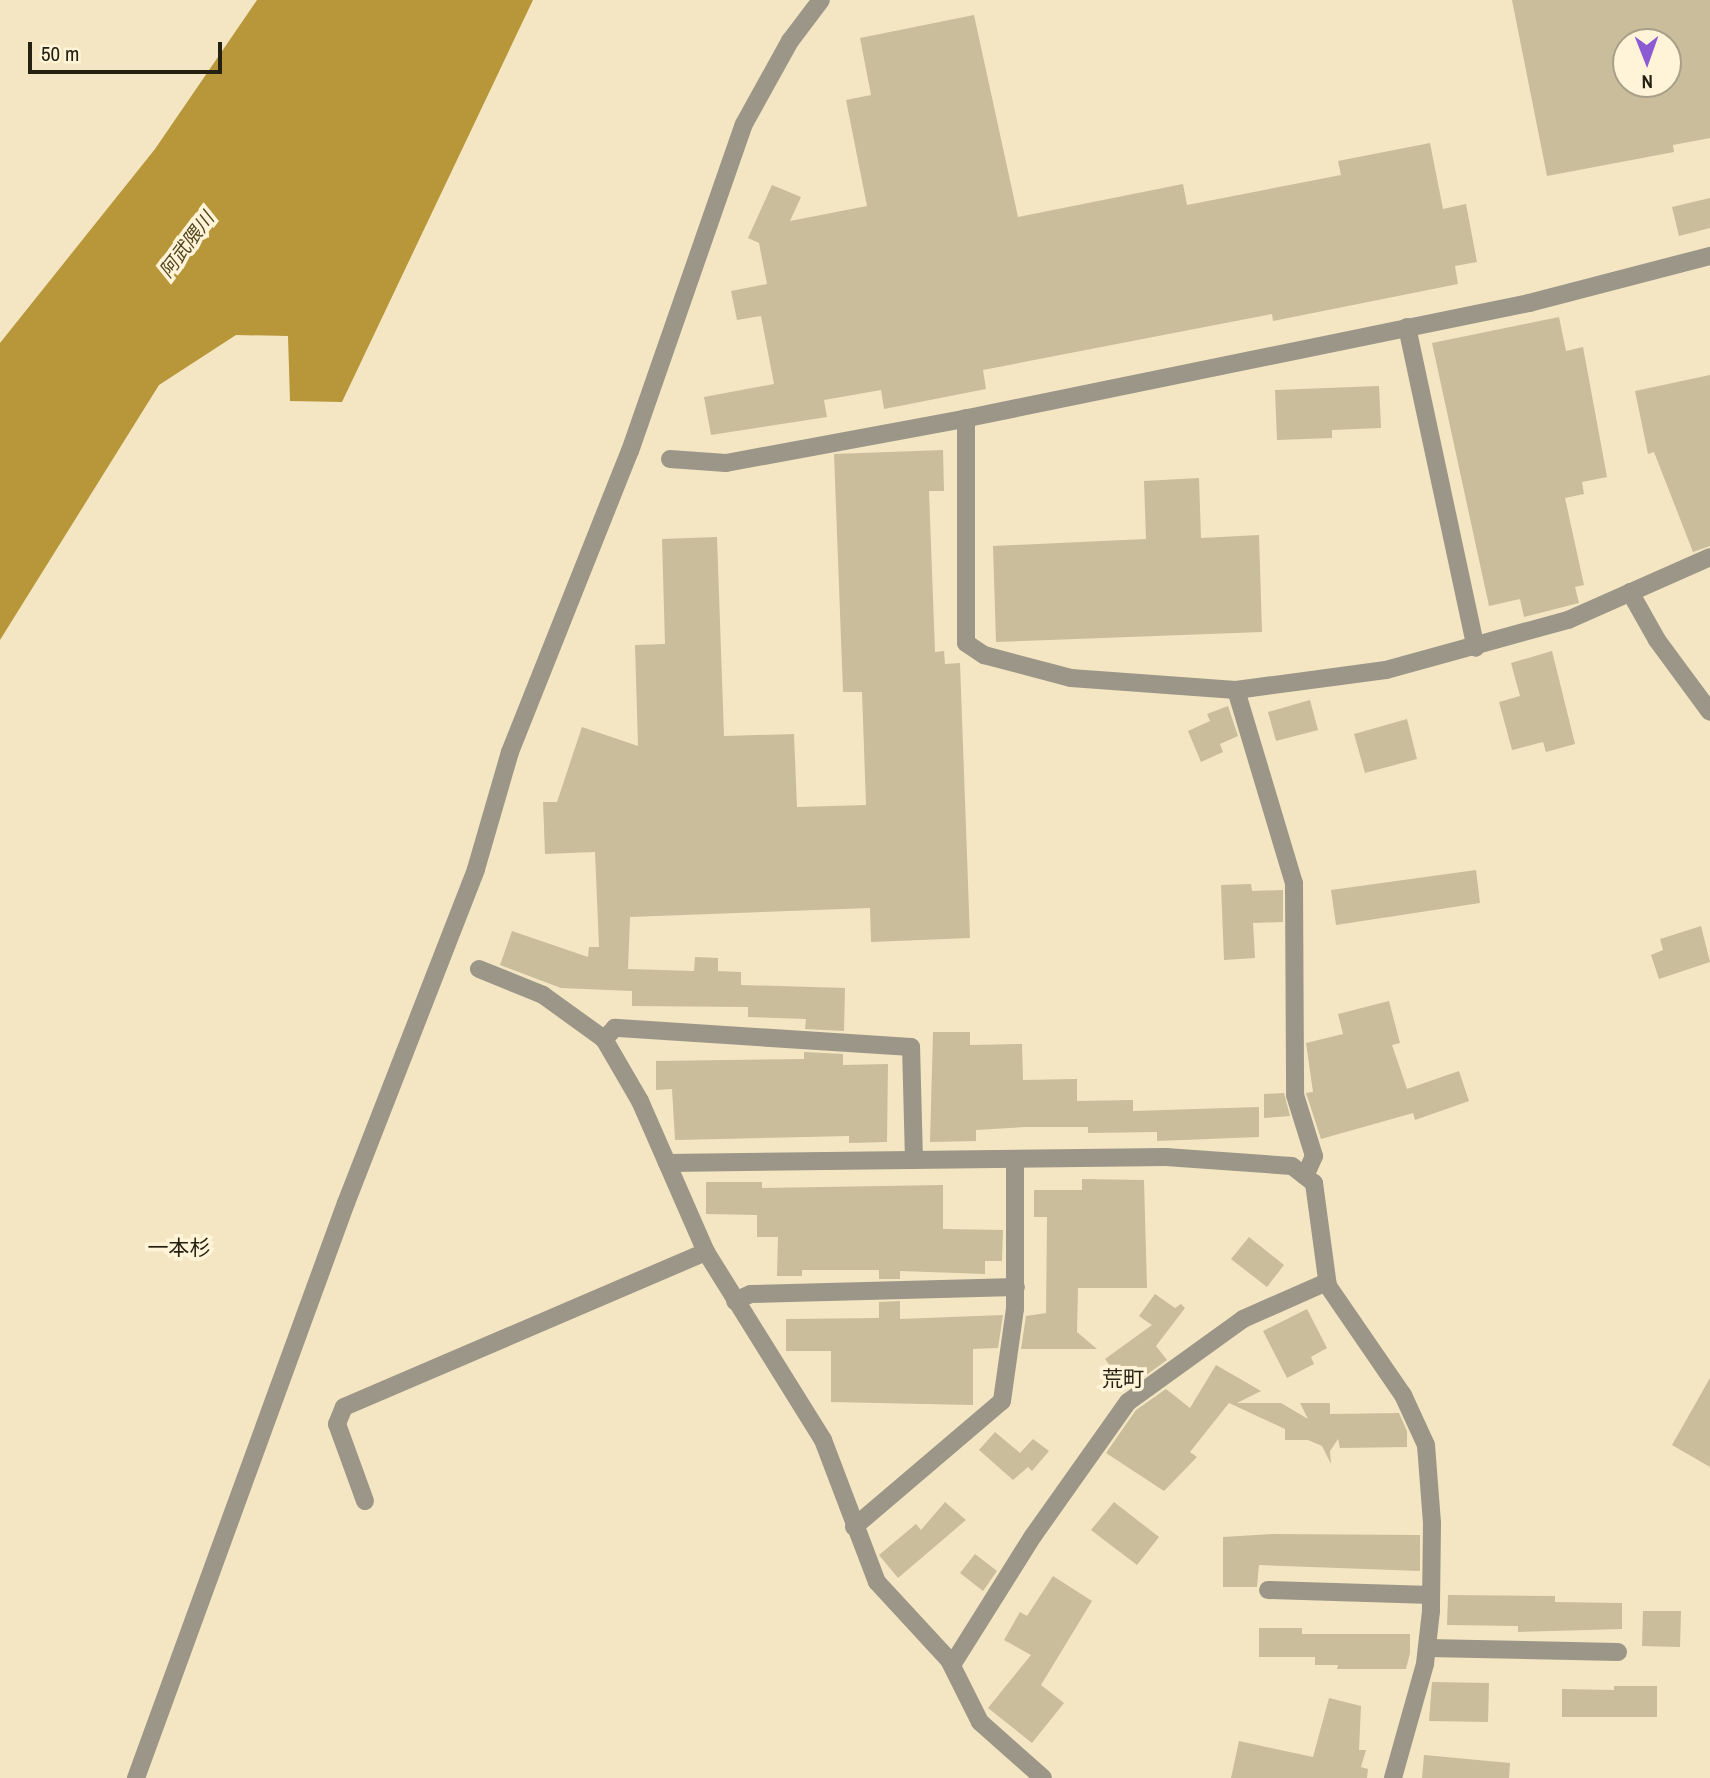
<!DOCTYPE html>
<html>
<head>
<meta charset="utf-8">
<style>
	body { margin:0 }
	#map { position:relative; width:1710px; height:1778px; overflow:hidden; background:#f4e6c3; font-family:"Archivo Narrow","Noto Sans JP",sans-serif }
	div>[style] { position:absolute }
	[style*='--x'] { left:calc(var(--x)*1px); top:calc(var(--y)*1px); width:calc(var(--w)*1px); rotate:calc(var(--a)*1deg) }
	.water>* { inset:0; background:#b8973a }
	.building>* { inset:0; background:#cabd9b }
	.minor>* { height:18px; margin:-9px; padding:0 9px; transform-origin:9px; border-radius:9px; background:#9b9687 }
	span { translate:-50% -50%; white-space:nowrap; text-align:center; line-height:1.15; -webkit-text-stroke:7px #fff4d8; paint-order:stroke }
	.water-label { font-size:19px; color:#52441d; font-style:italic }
	.quarter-label { font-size:21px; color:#242012 }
	.north { position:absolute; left:1612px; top:28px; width:70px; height:70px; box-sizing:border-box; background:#fff4d8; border:2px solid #a79f89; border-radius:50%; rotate:179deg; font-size:19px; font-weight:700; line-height:28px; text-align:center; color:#242012 }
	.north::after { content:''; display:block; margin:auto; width:24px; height:32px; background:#8c5ad3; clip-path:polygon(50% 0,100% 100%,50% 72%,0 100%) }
	.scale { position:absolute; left:28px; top:42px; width:194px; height:32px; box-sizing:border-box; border:4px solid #242012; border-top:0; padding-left:9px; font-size:21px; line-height:24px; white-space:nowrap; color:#242012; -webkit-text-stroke:5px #fff4d8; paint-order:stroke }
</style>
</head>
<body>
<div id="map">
	<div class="water">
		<div style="clip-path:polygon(257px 0,533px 0,342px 402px,290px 401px,288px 336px,236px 335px,159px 385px,0 640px,0 343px,155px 149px)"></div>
	</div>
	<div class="building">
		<div style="clip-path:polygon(evenodd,1512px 0,1710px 0,1710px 138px,1673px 145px,1674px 152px,1547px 176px,1512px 0,1626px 42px,1668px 42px,1668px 84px,1626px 84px,1626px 42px)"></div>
		<div style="clip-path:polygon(974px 15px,1018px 217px,1183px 184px,1187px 205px,1341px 175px,1338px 161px,1430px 143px,1443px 209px,1466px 204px,1477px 262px,1455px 266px,1458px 284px,1273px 321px,1272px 314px,983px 370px,986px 389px,884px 409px,881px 390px,824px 400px,827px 417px,711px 435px,704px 397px,774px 384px,761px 316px,737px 320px,731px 291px,767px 284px,759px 243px,748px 238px,772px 185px,801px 197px,790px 221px,867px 206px,846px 100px,871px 95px,860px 38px)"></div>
		<div style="clip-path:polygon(1710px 198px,1710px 228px,1679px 236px,1672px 207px)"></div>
		<div style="clip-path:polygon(1559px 317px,1566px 351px,1583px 347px,1607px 477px,1582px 482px,1584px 494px,1565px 498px,1584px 585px,1575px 587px,1579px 603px,1524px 617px,1520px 599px,1489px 606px,1432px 343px)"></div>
		<div style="clip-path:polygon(1710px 375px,1710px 546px,1693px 552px,1654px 452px,1648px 454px,1635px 391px)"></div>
		<div style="clip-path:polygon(1379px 386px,1381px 428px,1332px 430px,1332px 438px,1277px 440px,1275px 390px)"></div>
		<div style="clip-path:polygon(943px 450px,944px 491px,929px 491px,935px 652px,944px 651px,945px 664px,960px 663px,970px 938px,871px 942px,870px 908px,630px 917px,628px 969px,694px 971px,695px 957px,718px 958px,718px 971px,741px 972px,741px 985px,845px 988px,844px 1031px,805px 1029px,806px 1019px,748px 1017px,748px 1007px,632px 1006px,632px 991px,561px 988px,500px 965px,512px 931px,588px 957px,589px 947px,599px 947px,595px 852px,545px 854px,543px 802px,557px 802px,582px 727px,638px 746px,635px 645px,665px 644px,662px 539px,717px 537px,724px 736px,794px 734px,797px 807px,866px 805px,862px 692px,843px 692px,834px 454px)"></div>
		<div style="clip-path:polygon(1199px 478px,1201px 538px,1259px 535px,1262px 632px,996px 642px,993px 546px,1146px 539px,1144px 481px)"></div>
		<div style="clip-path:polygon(1552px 651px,1575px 744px,1546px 752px,1543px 742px,1512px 750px,1499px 702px,1520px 696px,1511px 663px)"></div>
		<div style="clip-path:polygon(1310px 700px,1318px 730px,1276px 741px,1268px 712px)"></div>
		<div style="clip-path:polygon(1228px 706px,1238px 736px,1220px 744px,1223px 752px,1201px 762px,1188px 731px,1210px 721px,1207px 714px)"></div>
		<div style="clip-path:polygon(1407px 719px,1417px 759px,1365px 773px,1354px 734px)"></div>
		<div style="clip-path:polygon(1476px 870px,1480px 903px,1336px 925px,1331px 890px)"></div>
		<div style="clip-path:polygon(1251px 884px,1252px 891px,1283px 890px,1283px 922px,1253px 923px,1255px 958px,1224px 960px,1221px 885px)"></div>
		<div style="clip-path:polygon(1701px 926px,1710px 962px,1659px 979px,1651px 955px,1663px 950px,1660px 939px)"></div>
		<div style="clip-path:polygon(1389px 1001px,1400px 1043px,1392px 1045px,1407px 1089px,1459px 1071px,1469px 1101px,1415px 1120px,1413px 1113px,1321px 1139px,1306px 1093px,1313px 1092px,1306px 1043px,1343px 1034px,1338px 1014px)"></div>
		<div style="clip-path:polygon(933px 1032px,970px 1032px,970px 1045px,1022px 1044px,1023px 1080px,1077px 1079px,1077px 1101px,1133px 1100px,1133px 1111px,1259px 1107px,1259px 1137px,1157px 1141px,1157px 1132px,1088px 1133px,1088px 1127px,1025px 1127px,976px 1130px,976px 1141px,930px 1142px)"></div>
		<div style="clip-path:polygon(804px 1052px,843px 1054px,843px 1065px,888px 1064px,887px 1142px,849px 1143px,849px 1136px,675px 1140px,672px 1089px,656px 1090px,656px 1061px,804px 1059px)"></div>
		<div style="clip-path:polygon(1284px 1093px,1290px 1116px,1264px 1118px,1264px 1094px)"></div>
		<div style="clip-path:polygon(1082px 1179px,1144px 1180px,1147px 1288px,1078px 1288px,1077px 1332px,1097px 1349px,1021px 1349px,1026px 1316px,1046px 1313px,1047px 1217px,1034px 1217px,1034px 1190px,1082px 1190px)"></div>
		<div style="clip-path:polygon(706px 1182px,762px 1182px,762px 1188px,943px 1185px,943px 1229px,1003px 1230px,1002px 1261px,985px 1261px,985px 1274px,900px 1271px,900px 1279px,879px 1279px,879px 1270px,802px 1270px,802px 1276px,777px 1276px,778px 1237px,757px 1237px,757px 1215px,706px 1214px)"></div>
		<div style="clip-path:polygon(1249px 1237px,1284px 1265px,1267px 1287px,1231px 1259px)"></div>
		<div style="clip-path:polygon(1155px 1294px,1175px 1308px,1181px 1304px,1185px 1308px,1156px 1346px,1167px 1360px,1127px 1389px,1105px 1359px,1152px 1325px,1139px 1316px)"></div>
		<div style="clip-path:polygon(900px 1301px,900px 1319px,1003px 1315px,998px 1348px,973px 1349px,973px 1405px,831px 1402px,831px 1351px,786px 1351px,786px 1319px,879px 1318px,879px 1302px)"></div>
		<div style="clip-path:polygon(1307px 1309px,1327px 1348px,1311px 1357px,1314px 1364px,1287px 1378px,1263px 1331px)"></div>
		<div style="clip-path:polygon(1216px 1365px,1261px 1391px,1237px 1403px,1281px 1403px,1308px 1419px,1300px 1403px,1330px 1403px,1330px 1414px,1399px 1413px,1407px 1431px,1407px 1447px,1340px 1448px,1338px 1439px,1330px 1451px,1331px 1464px,1322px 1446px,1308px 1440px,1285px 1440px,1285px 1429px,1229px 1403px,1190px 1452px,1197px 1457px,1164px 1491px,1106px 1453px,1136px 1410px,1166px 1389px,1190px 1408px)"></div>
		<div style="clip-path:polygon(1710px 1378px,1710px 1467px,1672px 1445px)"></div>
		<div style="clip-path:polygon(995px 1432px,1020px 1453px,1033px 1439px,1049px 1451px,1032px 1471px,1028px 1467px,1013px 1480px,979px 1450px)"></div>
		<div style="clip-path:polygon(945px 1502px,966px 1520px,898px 1578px,879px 1555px,916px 1524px,921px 1530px)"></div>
		<div style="clip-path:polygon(1114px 1502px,1159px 1537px,1137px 1565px,1091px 1530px)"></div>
		<div style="clip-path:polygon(1273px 1534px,1420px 1535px,1420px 1571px,1259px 1565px,1257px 1587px,1223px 1587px,1223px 1537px)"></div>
		<div style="clip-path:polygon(975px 1554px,997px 1571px,983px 1591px,960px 1573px)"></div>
		<div style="clip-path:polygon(1053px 1576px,1092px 1601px,1041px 1685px,1064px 1703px,1032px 1743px,988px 1708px,1031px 1655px,1004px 1640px,1020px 1612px,1027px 1616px)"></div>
		<div style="clip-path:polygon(1448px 1595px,1555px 1596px,1555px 1602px,1622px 1603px,1622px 1629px,1518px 1632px,1518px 1626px,1447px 1625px)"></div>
		<div style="clip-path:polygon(1643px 1611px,1681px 1611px,1680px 1647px,1642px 1646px)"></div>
		<div style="clip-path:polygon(1259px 1628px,1302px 1628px,1302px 1634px,1410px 1634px,1410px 1653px,1406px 1669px,1337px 1669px,1338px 1665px,1315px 1665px,1315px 1657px,1259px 1657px)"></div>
		<div style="clip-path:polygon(1432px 1682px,1489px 1683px,1488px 1722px,1429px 1721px)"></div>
		<div style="clip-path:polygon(1614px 1686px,1657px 1686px,1657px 1717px,1562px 1717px,1562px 1689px,1614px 1690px)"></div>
		<div style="clip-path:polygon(1329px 1698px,1361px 1706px,1359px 1750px,1366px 1750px,1361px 1767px,1368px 1769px,1367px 1778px,1231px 1778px,1239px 1741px,1313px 1757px)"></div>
		<div style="clip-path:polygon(1424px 1755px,1510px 1763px,1509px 1778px,1422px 1778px)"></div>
	</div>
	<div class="minor">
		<div style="--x:1407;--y:327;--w:328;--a:77.9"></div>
		<div style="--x:966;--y:418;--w:225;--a:90"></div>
		<div style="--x:966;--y:643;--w:22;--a:34"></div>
		<div style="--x:984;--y:655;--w:90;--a:14.8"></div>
		<div style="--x:1071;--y:678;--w:165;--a:4.2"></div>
		<div style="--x:1236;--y:690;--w:151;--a:-7.6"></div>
		<div style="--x:1386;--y:670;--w:189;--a:-15.4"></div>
		<div style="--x:1568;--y:620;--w:155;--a:-23.9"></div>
		<div style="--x:670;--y:459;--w:56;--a:4.1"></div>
		<div style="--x:726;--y:463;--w:241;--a:-10.5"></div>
		<div style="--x:963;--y:419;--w:578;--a:-11.58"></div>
		<div style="--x:1529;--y:303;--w:187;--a:-14.6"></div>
		<div style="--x:1630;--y:592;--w:55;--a:60.6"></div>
		<div style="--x:1657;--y:640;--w:89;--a:53.6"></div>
		<div style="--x:1236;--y:690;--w:202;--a:73.3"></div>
		<div style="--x:1294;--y:883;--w:212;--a:89.7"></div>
		<div style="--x:1295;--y:1095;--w:64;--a:72.7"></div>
		<div style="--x:1314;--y:1156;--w:22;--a:114"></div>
		<div style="--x:479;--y:969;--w:69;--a:22.1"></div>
		<div style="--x:543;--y:995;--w:75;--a:35.8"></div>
		<div style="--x:914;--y:1160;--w:113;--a:-91.5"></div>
		<div style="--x:911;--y:1047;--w:297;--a:-176.3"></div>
		<div style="--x:615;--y:1028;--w:16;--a:135"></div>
		<div style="--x:604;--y:1039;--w:72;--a:59.9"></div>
		<div style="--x:640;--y:1101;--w:165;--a:66.4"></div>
		<div style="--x:706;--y:1252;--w:221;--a:58.1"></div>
		<div style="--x:823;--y:1440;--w:152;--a:69.2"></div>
		<div style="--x:877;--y:1582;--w:106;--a:47.3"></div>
		<div style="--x:949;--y:1660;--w:69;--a:63.4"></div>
		<div style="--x:980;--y:1722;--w:84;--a:41.6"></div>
		<div style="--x:667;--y:1163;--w:499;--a:-0.7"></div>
		<div style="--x:1166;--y:1157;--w:126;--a:4.1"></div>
		<div style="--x:1292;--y:1166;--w:28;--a:38"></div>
		<div style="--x:1314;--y:1183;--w:104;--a:82.3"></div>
		<div style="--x:1328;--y:1286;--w:132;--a:55.5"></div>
		<div style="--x:1403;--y:1395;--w:55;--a:65.3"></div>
		<div style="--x:1426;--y:1445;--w:78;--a:85.6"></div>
		<div style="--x:1432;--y:1523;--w:88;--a:90.7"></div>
		<div style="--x:1431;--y:1611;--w:53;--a:96.5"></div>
		<div style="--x:1425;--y:1664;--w:118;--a:105.7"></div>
		<div style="--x:735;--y:1301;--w:17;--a:-24"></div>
		<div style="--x:751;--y:1294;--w:265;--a:-1.5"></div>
		<div style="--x:365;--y:1501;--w:82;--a:-110"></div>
		<div style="--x:337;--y:1424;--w:18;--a:-68"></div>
		<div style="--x:344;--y:1407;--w:394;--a:-23.2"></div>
		<div style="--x:854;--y:1527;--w:194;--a:-40.4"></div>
		<div style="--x:1002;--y:1401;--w:93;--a:-82"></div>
		<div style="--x:1015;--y:1309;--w:150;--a:-90"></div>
		<div style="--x:1268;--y:1590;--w:163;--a:1.8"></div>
		<div style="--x:1427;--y:1648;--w:191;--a:1.2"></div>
		<div style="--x:952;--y:1665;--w:152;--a:-57.9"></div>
		<div style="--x:1033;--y:1536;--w:164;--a:-54.7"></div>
		<div style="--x:1128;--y:1402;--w:142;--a:-35.8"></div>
		<div style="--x:1243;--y:1319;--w:92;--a:-23.8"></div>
		<div style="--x:136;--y:1778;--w:612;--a:-69.94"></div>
		<div style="--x:346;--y:1203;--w:358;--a:-68.7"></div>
		<div style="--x:476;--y:869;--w:122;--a:-73.8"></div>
		<div style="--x:510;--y:752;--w:324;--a:-68.3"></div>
		<div style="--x:630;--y:451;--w:346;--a:-70.8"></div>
		<div style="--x:744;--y:124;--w:95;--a:-61"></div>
		<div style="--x:790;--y:41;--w:51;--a:-52.9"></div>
	</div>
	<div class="water-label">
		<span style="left:187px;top:245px;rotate:-53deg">阿武隈川</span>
	</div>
	<div class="quarter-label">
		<span style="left:179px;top:1248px">一本杉</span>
		<span style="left:1123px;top:1379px">荒町</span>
	</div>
	<div class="north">N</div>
	<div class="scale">50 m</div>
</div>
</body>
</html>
